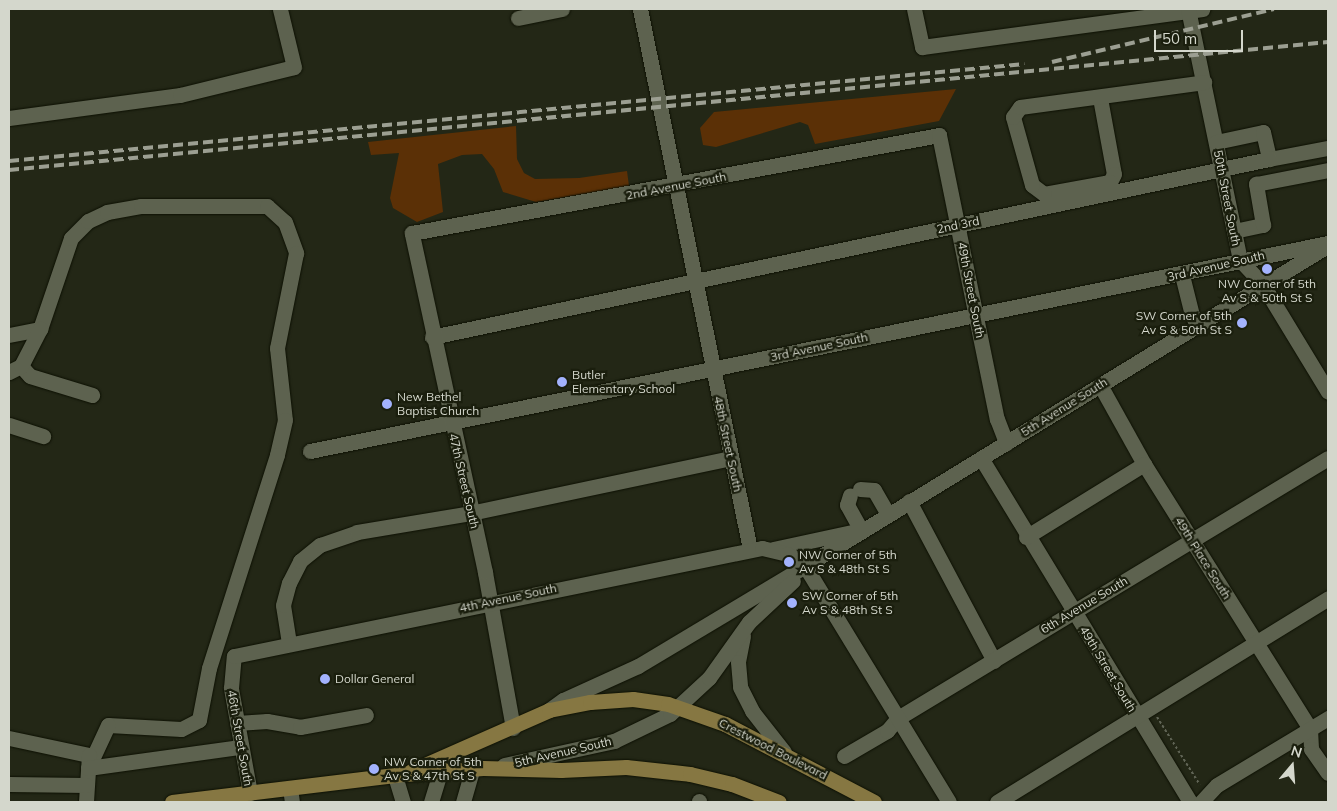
<!DOCTYPE html>
<html>
<head>
<meta charset="utf-8">
<style>
	body { margin:0 }
	#map { position:relative; width:1337px; height:811px; overflow:hidden; background:#232716; font-family:Mulish,sans-serif }
	div>[style] { position:absolute }
	[style*='--x'] { left:calc(var(--x)*1px); top:calc(var(--y)*1px); width:calc(var(--w)*1px); rotate:calc(var(--a)*1deg) }
	.green>* { inset:0; background:#5b3006 }
	.path>* { height:2px; margin-top:-1px; transform-origin:0; background:repeating-linear-gradient(90deg,#606455 0 2.5px,transparent 0 5px) }
	.roads { filter:drop-shadow(0 0 1px #0d1003) drop-shadow(0 0 1px #0d1003) }
	.minor>* { height:15px; margin:-7.5px; padding:0 7.5px; transform-origin:7.5px; border-radius:7.5px; background:#5d624f }
	.major>* { height:15px; margin:-7.5px; padding:0 7.5px; transform-origin:7.5px; border-radius:7.5px; background:#867742 }
	.rail>* { height:4px; margin-top:-2px; transform-origin:0; background:repeating-linear-gradient(90deg,#9c9f92 0 10px,transparent 0 15px) }
	.dots>* { width:14px; height:14px; translate:-50% -50%; box-sizing:border-box; border:2px solid #1a1e0d; border-radius:50% }
	span { translate:-50% -50%; white-space:nowrap; text-align:center; line-height:1.15; -webkit-text-stroke:4.5px #1a1e0d; paint-order:stroke }
	.street-label { font-size:12px; color:#d4d7cc }
	.poi-label { font-size:12px; color:#d4d7cc }
	.right { translate:-100% -50%; text-align:right }
	.left { translate:0 -50%; text-align:left }
	.frame { position:absolute; inset:0; border:10px solid #d4d7cc; pointer-events:none }
	.north { position:absolute; left:1267px; top:741px; width:50px; height:50px; -webkit-text-stroke:4px #1a1e0d; paint-order:stroke; rotate:18deg; font-size:14px; font-weight:700; line-height:20px; text-align:center; color:#d4d7cc }
	.north::after { content:''; display:block; margin:auto; width:18px; height:22px; background:#d4d7cc; clip-path:polygon(50% 0,100% 100%,50% 72%,0 100%) }
	.scale { position:absolute; left:1154px; top:30px; width:89px; height:22px; box-sizing:border-box; border:2px solid #d4d7cc; border-top:0; padding-left:6px; font-size:15px; line-height:18px; white-space:nowrap; color:#d4d7cc; -webkit-text-stroke:4px #1a1e0d; paint-order:stroke }
</style>
</head>
<body>
<div id="map">
	<div class="green">
		<div style="clip-path:polygon(956px 89px,939px 121px,815px 144px,808px 125px,800px 122px,716px 147px,703px 145px,700px 128px,714px 112px)"></div>
		<div style="clip-path:polygon(516px 126px,517px 159px,524px 173px,535px 179px,579px 178px,627px 171px,629px 186px,536px 202px,503px 192px,494px 169px,482px 154px,462px 155px,438px 164px,443px 212px,417px 222px,393px 208px,390px 198px,399px 153px,371px 155px,368px 142px)"></div>
	</div>
	<div class="path">
		<div style="--x:1157;--y:717;--w:80;--a:57.7"></div>
	</div>
	<div class="roads">
		<div class="minor">
			<div style="--x:640;--y:9;--w:551;--a:78.49"></div>
			<div style="--x:914;--y:9;--w:39;--a:78"></div>
			<div style="--x:922;--y:47;--w:283;--a:-7.7"></div>
			<div style="--x:1188;--y:9;--w:256;--a:78.3"></div>
			<div style="--x:1240;--y:260;--w:34;--a:47"></div>
			<div style="--x:1263;--y:285;--w:125;--a:58.7"></div>
			<div style="--x:518;--y:18;--w:45;--a:-11.6"></div>
			<div style="--x:1100;--y:98;--w:77;--a:79.6"></div>
			<div style="--x:1114;--y:174;--w:9;--a:117"></div>
			<div style="--x:1110;--y:182;--w:67;--a:169.7"></div>
			<div style="--x:1044;--y:194;--w:15;--a:-143"></div>
			<div style="--x:1032;--y:185;--w:71;--a:-105.6"></div>
			<div style="--x:1013;--y:117;--w:12;--a:-55"></div>
			<div style="--x:1020;--y:107;--w:186;--a:-7.7"></div>
			<div style="--x:9;--y:118;--w:173;--a:-7.7"></div>
			<div style="--x:180;--y:95;--w:117;--a:-13.8"></div>
			<div style="--x:294;--y:67;--w:60;--a:-103.6"></div>
			<div style="--x:1216;--y:142;--w:48;--a:-12"></div>
			<div style="--x:1263;--y:132;--w:28;--a:77"></div>
			<div style="--x:1269;--y:159;--w:60;--a:-10.6"></div>
			<div style="--x:1234;--y:231;--w:30;--a:-12"></div>
			<div style="--x:1263;--y:225;--w:42;--a:-99.7"></div>
			<div style="--x:1256;--y:184;--w:73;--a:-11"></div>
			<div style="--x:1182;--y:275;--w:41;--a:76"></div>
			<div style="--x:1192;--y:315;--w:13;--a:61"></div>
			<div style="--x:9;--y:335;--w:32;--a:-11"></div>
			<div style="--x:40;--y:329;--w:96;--a:-71.2"></div>
			<div style="--x:71;--y:238;--w:24;--a:-45"></div>
			<div style="--x:88;--y:221;--w:21;--a:-25"></div>
			<div style="--x:107;--y:212;--w:35;--a:-10"></div>
			<div style="--x:141;--y:206;--w:126;--a:0"></div>
			<div style="--x:267;--y:206;--w:24;--a:42"></div>
			<div style="--x:285;--y:222;--w:33;--a:70"></div>
			<div style="--x:296;--y:253;--w:97;--a:101.3"></div>
			<div style="--x:277;--y:348;--w:72;--a:83.7"></div>
			<div style="--x:285;--y:420;--w:36;--a:103"></div>
			<div style="--x:277;--y:455;--w:224;--a:107.7"></div>
			<div style="--x:209;--y:668;--w:53;--a:100.9"></div>
			<div style="--x:199;--y:720;--w:20;--a:153"></div>
			<div style="--x:181;--y:729;--w:73;--a:-176.9"></div>
			<div style="--x:108;--y:725;--w:47;--a:114.9"></div>
			<div style="--x:432;--y:337;--w:856;--a:-12.01"></div>
			<div style="--x:21;--y:366;--w:13;--a:48"></div>
			<div style="--x:30;--y:376;--w:65;--a:17"></div>
			<div style="--x:9;--y:372;--w:13;--a:-27"></div>
			<div style="--x:21;--y:366;--w:42;--a:-62.8"></div>
			<div style="--x:1100;--y:385;--w:90;--a:60.9"></div>
			<div style="--x:1144;--y:464;--w:313;--a:57.9"></div>
			<div style="--x:1310;--y:729;--w:20;--a:87"></div>
			<div style="--x:1311;--y:749;--w:29;--a:55"></div>
			<div style="--x:9;--y:425;--w:36;--a:18"></div>
			<div style="--x:310;--y:451;--w:1039;--a:-11.55"></div>
			<div style="--x:981;--y:458;--w:403;--a:58.7"></div>
			<div style="--x:860;--y:489;--w:14;--a:4"></div>
			<div style="--x:874;--y:490;--w:28;--a:60"></div>
			<div style="--x:909;--y:501;--w:181;--a:62"></div>
			<div style="--x:1026;--y:537;--w:139;--a:-31.7"></div>
			<div style="--x:773;--y:549;--w:90;--a:-12.2"></div>
			<div style="--x:861;--y:530;--w:29;--a:-119"></div>
			<div style="--x:847;--y:505;--w:10;--a:-73"></div>
			<div style="--x:743;--y:636;--w:26;--a:101"></div>
			<div style="--x:738;--y:662;--w:25;--a:85"></div>
			<div style="--x:740;--y:687;--w:27;--a:63"></div>
			<div style="--x:752;--y:711;--w:52;--a:52"></div>
			<div style="--x:289;--y:643;--w:38;--a:-99"></div>
			<div style="--x:283;--y:605;--w:23;--a:-75"></div>
			<div style="--x:289;--y:583;--w:25;--a:-63"></div>
			<div style="--x:300;--y:561;--w:26;--a:-39"></div>
			<div style="--x:320;--y:545;--w:39;--a:-19"></div>
			<div style="--x:357;--y:532;--w:115;--a:-9.5"></div>
			<div style="--x:470;--y:513;--w:267;--a:-11.9"></div>
			<div style="--x:549;--y:710;--w:17;--a:-36"></div>
			<div style="--x:563;--y:700;--w:82;--a:-24.4"></div>
			<div style="--x:638;--y:666;--w:195;--a:-30.9"></div>
			<div style="--x:805;--y:566;--w:609;--a:-31.5"></div>
			<div style="--x:237;--y:723;--w:30;--a:-4"></div>
			<div style="--x:267;--y:721;--w:34;--a:10"></div>
			<div style="--x:300;--y:727;--w:67;--a:-10.3"></div>
			<div style="--x:513;--y:728;--w:158;--a:-100.2"></div>
			<div style="--x:485;--y:572;--w:347;--a:-102.2"></div>
			<div style="--x:412;--y:233;--w:536;--a:-10.53"></div>
			<div style="--x:939;--y:135;--w:290;--a:78.5"></div>
			<div style="--x:997;--y:419;--w:26;--a:69"></div>
			<div style="--x:9;--y:738;--w:82;--a:12"></div>
			<div style="--x:89;--y:755;--w:47;--a:93.7"></div>
			<div style="--x:844;--y:756;--w:50;--a:-30.2"></div>
			<div style="--x:887;--y:731;--w:17;--a:-50"></div>
			<div style="--x:898;--y:718;--w:502;--a:-31.16"></div>
			<div style="--x:504;--y:765;--w:113;--a:-12.3"></div>
			<div style="--x:614;--y:741;--w:62;--a:-25.7"></div>
			<div style="--x:670;--y:714;--w:53;--a:-42.7"></div>
			<div style="--x:709;--y:678;--w:69;--a:-54.5"></div>
			<div style="--x:749;--y:622;--w:60;--a:-43"></div>
			<div style="--x:88;--y:768;--w:152;--a:-7.9"></div>
			<div style="--x:395;--y:776;--w:27;--a:73"></div>
			<div style="--x:9;--y:784;--w:77;--a:0.7"></div>
			<div style="--x:290;--y:788;--w:14;--a:82"></div>
			<div style="--x:250;--y:793;--w:107;--a:-100.3"></div>
			<div style="--x:231;--y:688;--w:32;--a:-85"></div>
			<div style="--x:234;--y:656;--w:539;--a:-11.56"></div>
			<div style="--x:762;--y:548;--w:26;--a:13"></div>
			<div style="--x:787;--y:554;--w:22;--a:34"></div>
			<div style="--x:805;--y:566;--w:276;--a:58.6"></div>
			<div style="--x:699;--y:801;--w:1;--a:90"></div>
			<div style="--x:431;--y:802;--w:31;--a:-73"></div>
			<div style="--x:463;--y:802;--w:33;--a:-74"></div>
			<div style="--x:997;--y:802;--w:389;--a:-31.6"></div>
			<div style="--x:1201;--y:802;--w:23;--a:-47"></div>
			<div style="--x:1217;--y:785;--w:130;--a:-31.1"></div>
		</div>
		<div class="major">
			<div style="--x:411;--y:771;--w:151;--a:-23.8"></div>
			<div style="--x:549;--y:710;--w:42;--a:-11"></div>
			<div style="--x:590;--y:702;--w:43;--a:-4"></div>
			<div style="--x:633;--y:699;--w:35;--a:8"></div>
			<div style="--x:668;--y:704;--w:60;--a:19.3"></div>
			<div style="--x:725;--y:724;--w:168;--a:27.6"></div>
			<div style="--x:172;--y:802;--w:235;--a:-6.9"></div>
			<div style="--x:405;--y:774;--w:78;--a:-4.4"></div>
			<div style="--x:483;--y:768;--w:78;--a:1.5"></div>
			<div style="--x:561;--y:770;--w:65;--a:-2.6"></div>
			<div style="--x:626;--y:767;--w:64;--a:6.2"></div>
			<div style="--x:690;--y:774;--w:43;--a:13.4"></div>
			<div style="--x:732;--y:784;--w:50;--a:21"></div>
		</div>
	</div>
	<div class="rail">
		<div style="--x:1052;--y:62;--w:228;--a:-13.4"></div>
		<div style="--x:9;--y:161;--w:1020;--a:-5.46"></div>
		<div style="--x:9;--y:170;--w:1325;--a:-5.54"></div>
	</div>
	<div class="dots">
		<div style="left:1267px;top:269px;background:#a3b2fd"></div>
		<div style="left:1242px;top:323px;background:#a3b2fd"></div>
		<div style="left:562px;top:382px;background:#a3b2fd"></div>
		<div style="left:387px;top:404px;background:#a3b2fd"></div>
		<div style="left:789px;top:562px;background:#a3b2fd"></div>
		<div style="left:792px;top:603px;background:#a3b2fd"></div>
		<div style="left:325px;top:679px;background:#a3b2fd"></div>
		<div style="left:374px;top:769px;background:#a3b2fd"></div>
	</div>
	<div class="street-label">
		<span style="left:676px;top:186px;rotate:-11deg">2nd Avenue South</span>
		<span style="left:1227px;top:198px;rotate:79deg">50th Street South</span>
		<span style="left:958px;top:225px;rotate:-12deg">2nd 3rd</span>
		<span style="left:1216px;top:266px;rotate:-13deg">3rd Avenue South</span>
		<span style="left:971px;top:290px;rotate:79deg">49th Street South</span>
		<span style="left:819px;top:347px;rotate:-12deg">3rd Avenue South</span>
		<span style="left:1064px;top:407px;rotate:-32deg">5th Avenue South</span>
		<span style="left:728px;top:444px;rotate:78deg">48th Street South</span>
		<span style="left:464px;top:481px;rotate:77deg">47th Street South</span>
		<span style="left:1203px;top:558px;rotate:58deg">49th Place South</span>
		<span style="left:508px;top:598px;rotate:-12deg">4th Avenue South</span>
		<span style="left:1084px;top:605px;rotate:-31deg">6th Avenue South</span>
		<span style="left:1108px;top:669px;rotate:59deg">49th Street South</span>
		<span style="left:240px;top:738px;rotate:80deg">46th Street South</span>
		<span style="left:773px;top:749px;rotate:27deg">Crestwood Boulevard</span>
		<span style="left:563px;top:752px;rotate:-13deg">5th Avenue South</span>
	</div>
	<div class="poi-label">
		<span style="left:1267px;top:291px">NW Corner of 5th<br>Av S &amp; 50th St S</span>
		<span class="right" style="left:1232px;top:323px">SW Corner of 5th<br>Av S &amp; 50th St S</span>
		<span class="left" style="left:572px;top:382px">Butler<br>Elementary School</span>
		<span class="left" style="left:397px;top:404px">New Bethel<br>Baptist Church</span>
		<span class="left" style="left:799px;top:562px">NW Corner of 5th<br>Av S &amp; 48th St S</span>
		<span class="left" style="left:802px;top:603px">SW Corner of 5th<br>Av S &amp; 48th St S</span>
		<span class="left" style="left:335px;top:679px">Dollar General</span>
		<span class="left" style="left:384px;top:769px">NW Corner of 5th<br>Av S &amp; 47th St S</span>
	</div>
	<div class="frame"></div>
	<div class="north">N</div>
	<div class="scale">50 m</div>
</div>
</body>
</html>
